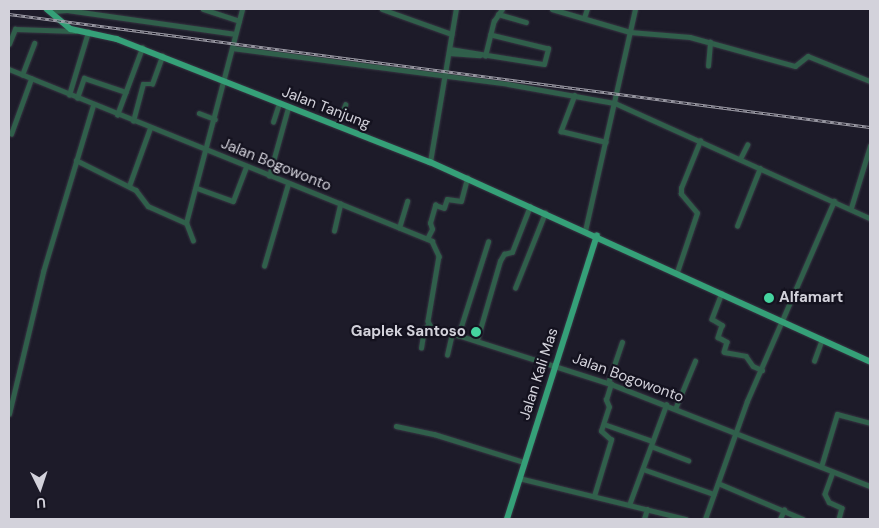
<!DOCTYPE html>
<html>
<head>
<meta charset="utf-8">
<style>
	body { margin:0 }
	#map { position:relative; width:879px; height:528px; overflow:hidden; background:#1d1b29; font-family:"DM Sans",sans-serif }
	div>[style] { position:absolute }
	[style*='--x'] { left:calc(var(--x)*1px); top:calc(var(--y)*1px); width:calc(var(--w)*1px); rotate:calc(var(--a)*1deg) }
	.roads { filter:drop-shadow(0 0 1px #363542) drop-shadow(0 0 1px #363542) }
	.minor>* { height:4.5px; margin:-2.25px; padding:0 2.25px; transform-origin:2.25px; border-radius:2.25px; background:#305f4b }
	.major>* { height:5.5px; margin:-2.75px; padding:0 2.75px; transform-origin:2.75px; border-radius:2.75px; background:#35a078 }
	.rail>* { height:3px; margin-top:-1.5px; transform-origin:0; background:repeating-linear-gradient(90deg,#14121f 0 4px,#9d9ca6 0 8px); box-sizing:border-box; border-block:1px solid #9d9ca6 }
	.dots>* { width:14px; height:14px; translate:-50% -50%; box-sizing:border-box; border:2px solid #14121f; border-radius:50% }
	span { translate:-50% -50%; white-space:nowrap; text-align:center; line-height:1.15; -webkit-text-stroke:4.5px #14121f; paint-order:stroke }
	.street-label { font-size:15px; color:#d3d2db }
	.poi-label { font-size:15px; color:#d3d2db; font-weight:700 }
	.left { translate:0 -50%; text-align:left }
	.right { translate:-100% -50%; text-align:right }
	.frame { position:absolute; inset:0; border:10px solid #d3d2db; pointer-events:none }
	.north { position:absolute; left:15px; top:463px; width:50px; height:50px; -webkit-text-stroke:4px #14121f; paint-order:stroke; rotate:176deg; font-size:14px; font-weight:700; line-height:20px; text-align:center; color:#d3d2db }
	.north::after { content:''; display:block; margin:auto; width:18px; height:22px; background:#d3d2db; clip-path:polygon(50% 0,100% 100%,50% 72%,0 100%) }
</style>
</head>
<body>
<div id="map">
	<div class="roads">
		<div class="minor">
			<div style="--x:203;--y:9;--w:38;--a:18"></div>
			<div style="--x:382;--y:9;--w:74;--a:19.7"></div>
			<div style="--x:552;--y:9;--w:81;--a:16.4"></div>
			<div style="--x:630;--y:32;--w:60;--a:4.8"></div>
			<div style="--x:690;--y:37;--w:109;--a:15.4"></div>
			<div style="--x:795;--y:66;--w:16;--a:-38"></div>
			<div style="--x:808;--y:56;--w:67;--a:22"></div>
			<div style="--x:52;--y:11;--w:15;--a:-4"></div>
			<div style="--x:67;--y:10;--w:170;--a:8.1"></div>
			<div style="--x:498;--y:14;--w:29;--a:16"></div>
			<div style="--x:584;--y:18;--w:9;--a:-72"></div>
			<div style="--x:9;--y:44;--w:16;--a:-68"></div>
			<div style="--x:15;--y:29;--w:60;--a:1.9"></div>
			<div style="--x:232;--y:48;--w:278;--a:7.4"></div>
			<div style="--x:508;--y:84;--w:109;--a:10.1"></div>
			<div style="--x:450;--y:49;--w:95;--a:9.1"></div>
			<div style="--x:544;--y:64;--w:16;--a:-75"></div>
			<div style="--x:548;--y:49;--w:59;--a:-166.2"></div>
			<div style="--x:449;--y:53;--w:31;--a:4"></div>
			<div style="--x:485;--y:56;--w:36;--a:-76"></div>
			<div style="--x:494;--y:21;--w:14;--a:-56"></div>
			<div style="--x:708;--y:66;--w:24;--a:-85"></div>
			<div style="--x:9;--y:69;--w:457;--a:22.1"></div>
			<div style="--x:432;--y:241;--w:17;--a:65"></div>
			<div style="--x:439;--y:256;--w:66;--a:99.6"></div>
			<div style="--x:428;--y:321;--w:5;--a:68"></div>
			<div style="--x:430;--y:326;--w:190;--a:17.8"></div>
			<div style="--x:611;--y:384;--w:278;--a:21.5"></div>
			<div style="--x:22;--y:75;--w:34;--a:-69"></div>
			<div style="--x:69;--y:95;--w:66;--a:-73.2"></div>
			<div style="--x:575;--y:95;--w:39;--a:111"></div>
			<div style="--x:561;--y:131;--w:46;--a:13.7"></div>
			<div style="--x:77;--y:98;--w:21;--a:-71"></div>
			<div style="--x:84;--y:78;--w:44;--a:18.4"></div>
			<div style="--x:615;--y:103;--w:280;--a:24.3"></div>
			<div style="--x:199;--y:113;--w:17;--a:21"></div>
			<div style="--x:117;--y:115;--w:72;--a:-69.5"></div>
			<div style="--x:133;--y:121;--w:38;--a:-75"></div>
			<div style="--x:143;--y:84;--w:9;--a:0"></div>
			<div style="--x:152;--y:84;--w:30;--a:-70"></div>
			<div style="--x:273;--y:122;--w:19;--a:-72"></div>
			<div style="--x:337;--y:125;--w:22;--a:-68"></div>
			<div style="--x:11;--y:134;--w:59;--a:-70"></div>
			<div style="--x:740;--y:159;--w:16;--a:-63"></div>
			<div style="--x:76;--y:160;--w:67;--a:26.6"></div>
			<div style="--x:136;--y:190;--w:20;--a:53"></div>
			<div style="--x:148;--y:206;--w:42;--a:24.1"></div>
			<div style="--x:430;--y:162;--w:155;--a:-80.4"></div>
			<div style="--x:269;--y:176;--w:71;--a:-74.4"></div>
			<div style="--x:129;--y:186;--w:62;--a:-70.1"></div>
			<div style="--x:197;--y:188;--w:38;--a:20"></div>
			<div style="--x:233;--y:201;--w:36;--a:-69"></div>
			<div style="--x:851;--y:208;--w:65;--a:-73"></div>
			<div style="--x:737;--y:226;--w:62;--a:-68.4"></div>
			<div style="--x:399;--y:228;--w:28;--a:-73"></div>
			<div style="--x:334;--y:231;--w:28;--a:-77"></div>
			<div style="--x:585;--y:231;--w:228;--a:-77.3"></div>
			<div style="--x:427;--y:239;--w:11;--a:-63"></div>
			<div style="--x:432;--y:229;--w:6;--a:-108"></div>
			<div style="--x:430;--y:223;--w:19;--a:-74"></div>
			<div style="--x:435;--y:205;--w:9;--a:18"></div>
			<div style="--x:444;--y:208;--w:9;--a:-72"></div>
			<div style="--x:447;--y:199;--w:14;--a:8"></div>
			<div style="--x:461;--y:201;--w:24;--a:-75"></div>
			<div style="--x:193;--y:241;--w:19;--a:-111"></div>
			<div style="--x:186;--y:223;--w:221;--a:-75.3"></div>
			<div style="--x:264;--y:266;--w:85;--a:-73.7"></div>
			<div style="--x:677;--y:272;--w:62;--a:-71.3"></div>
			<div style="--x:697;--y:213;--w:25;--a:-130"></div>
			<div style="--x:681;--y:194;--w:6;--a:-90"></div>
			<div style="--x:681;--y:188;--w:51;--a:-68"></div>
			<div style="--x:515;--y:288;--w:81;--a:-68.2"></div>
			<div style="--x:722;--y:293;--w:28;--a:111"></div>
			<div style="--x:712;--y:319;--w:12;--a:31"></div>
			<div style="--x:722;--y:325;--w:13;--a:108"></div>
			<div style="--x:718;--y:337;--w:10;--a:29"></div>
			<div style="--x:727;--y:342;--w:10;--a:107"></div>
			<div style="--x:724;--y:352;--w:22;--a:10"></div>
			<div style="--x:746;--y:356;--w:12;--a:55"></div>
			<div style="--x:753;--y:366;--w:10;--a:24"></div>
			<div style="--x:458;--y:336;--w:99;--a:-72.3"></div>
			<div style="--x:477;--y:340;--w:82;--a:-73.8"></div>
			<div style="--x:500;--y:261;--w:8;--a:-60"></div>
			<div style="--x:504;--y:254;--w:8;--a:-14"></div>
			<div style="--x:512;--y:252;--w:49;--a:-68.6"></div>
			<div style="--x:421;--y:348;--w:19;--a:-81"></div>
			<div style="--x:424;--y:329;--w:7;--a:-45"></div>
			<div style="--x:447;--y:355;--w:22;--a:-77"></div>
			<div style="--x:814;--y:361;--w:23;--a:-70"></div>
			<div style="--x:608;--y:383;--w:43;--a:-71.1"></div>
			<div style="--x:675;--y:409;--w:52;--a:-67.4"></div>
			<div style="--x:9;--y:414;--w:146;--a:-76.5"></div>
			<div style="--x:43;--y:272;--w:174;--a:-73.3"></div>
			<div style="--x:604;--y:424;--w:51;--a:19.5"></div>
			<div style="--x:396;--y:426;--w:39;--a:12"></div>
			<div style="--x:434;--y:434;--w:94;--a:17.3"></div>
			<div style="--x:651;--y:446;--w:40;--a:21"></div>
			<div style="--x:821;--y:467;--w:55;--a:-73.2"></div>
			<div style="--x:837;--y:414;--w:34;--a:15"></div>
			<div style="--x:643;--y:469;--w:75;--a:19.4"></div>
			<div style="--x:833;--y:472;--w:23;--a:110"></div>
			<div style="--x:825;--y:494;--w:9;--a:63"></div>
			<div style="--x:829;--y:502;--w:14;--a:25"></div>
			<div style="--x:842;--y:508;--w:11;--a:105"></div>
			<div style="--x:519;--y:478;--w:172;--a:13.8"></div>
			<div style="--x:718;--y:483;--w:92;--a:23"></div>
			<div style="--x:594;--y:496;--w:59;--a:-73.1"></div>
			<div style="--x:611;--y:440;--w:13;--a:-138"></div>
			<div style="--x:601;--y:431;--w:25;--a:-72"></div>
			<div style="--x:609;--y:407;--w:8;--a:-113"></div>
			<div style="--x:606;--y:400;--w:17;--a:-73"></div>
			<div style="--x:629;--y:505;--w:107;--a:-69.7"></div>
			<div style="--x:644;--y:519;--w:10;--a:-73"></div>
			<div style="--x:705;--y:519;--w:125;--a:-70.4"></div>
			<div style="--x:747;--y:401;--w:218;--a:-66.5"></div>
			<div style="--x:780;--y:519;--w:10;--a:-66"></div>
		</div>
		<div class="major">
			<div style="--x:47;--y:9;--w:31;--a:40"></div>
			<div style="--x:71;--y:29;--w:47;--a:12.3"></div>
			<div style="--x:117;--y:39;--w:336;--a:21.5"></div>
			<div style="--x:430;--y:162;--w:483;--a:24.4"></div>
			<div style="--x:507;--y:519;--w:297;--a:-72.4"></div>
		</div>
	</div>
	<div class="rail">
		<div style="--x:9;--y:14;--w:868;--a:7.48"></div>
	</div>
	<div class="dots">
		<div style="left:769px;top:298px;background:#45d49f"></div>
		<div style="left:476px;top:332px;background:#45d49f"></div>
	</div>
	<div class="street-label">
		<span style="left:326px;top:108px;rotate:21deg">Jalan Tanjung</span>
		<span style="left:276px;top:165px;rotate:22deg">Jalan Bogowonto</span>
		<span style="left:539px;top:374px;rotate:-72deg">Jalan Kali Mas</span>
		<span style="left:628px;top:378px;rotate:20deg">Jalan Bogowonto</span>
	</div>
	<div class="poi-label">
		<span class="left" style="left:779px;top:298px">Alfamart</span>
		<span class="right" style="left:466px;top:332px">Gaplek Santoso</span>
	</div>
	<div class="frame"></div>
	<div class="north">U</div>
</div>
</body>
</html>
